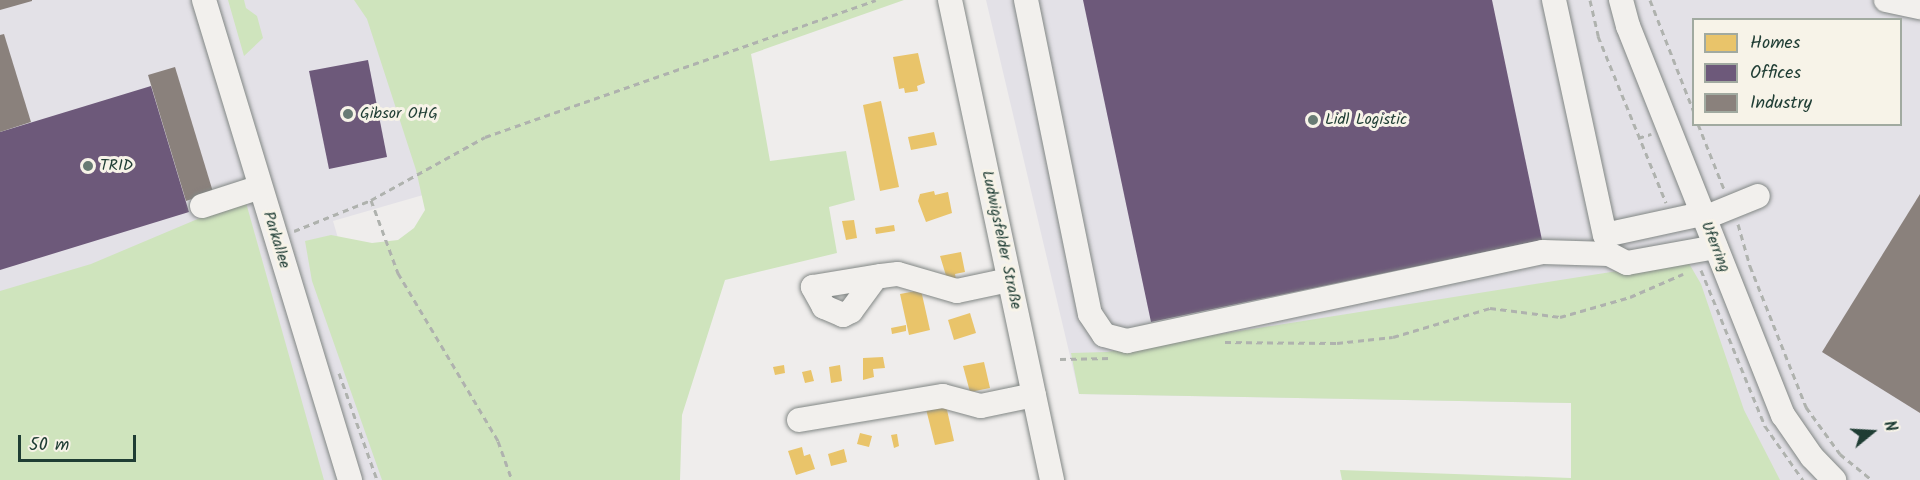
<!DOCTYPE html>
<html>
<head>
<meta charset="utf-8">
<style>
	body { margin:0 }
	#map { position:relative; width:1920px; height:480px; overflow:hidden; background:#efedec; font-family:Kalam,sans-serif }
	div>[style] { position:absolute }
	[style*='--x'] { left:calc(var(--x)*1px); top:calc(var(--y)*1px); width:calc(var(--w)*1px); rotate:calc(var(--a)*1deg) }
	.built>* { inset:0; background:#e3e1e7 }
	.green>* { inset:0; background:#cfe4bd }
	.homes>* { inset:0; background:#e9c46a }
	.offices>* { inset:0; background:#6d597a }
	.industry>* { inset:0; background:#8a817c }
	.path>* { height:3px; margin-top:-1.5px; transform-origin:0; background:repeating-linear-gradient(90deg,#afb2ae 0 6px,transparent 0 10.5px) }
	.roads { filter:drop-shadow(0 0 2px #828785) drop-shadow(0 0 2px #828785) }
	.minor>* { height:24px; margin:-12px; padding:0 12px; transform-origin:12px; border-radius:12px; background:#f2f0ed }
	.dots>* { width:16px; height:16px; translate:-50% -50%; box-sizing:border-box; border:3px solid #f7f3e8; border-radius:50% }
	span { translate:-50% -50%; white-space:nowrap; text-align:center; line-height:1.15; -webkit-text-stroke:6px #f7f3e8; paint-order:stroke }
	.poi-label { font-size:16px; color:#1f3d34 }
	.left { translate:0 -50%; text-align:left }
	.street-label { font-size:16px; color:#1f3d34 }
	.legend { position:absolute; left:1692px; top:18px; width:210px; height:108px; box-sizing:border-box; background:#f7f3e8; border:2px solid #a1aaa0; margin:0; padding:8px 10px; list-style:none; font-size:18px; color:#1f3d34 }
	.legend li { display:flex; align-items:center; gap:12px; height:30px }
	.legend b { width:30px; border:2px solid #a1aaa0 }
	.north { position:absolute; left:1842px; top:402px; width:60px; height:60px; -webkit-text-stroke:4px #f7f3e8; paint-order:stroke; rotate:72deg; font-size:16px; font-weight:700; line-height:24px; text-align:center; color:#1f3d34 }
	.north::after { content:''; display:block; margin:auto; width:21px; height:27px; background:#1f3d34; clip-path:polygon(50% 0,100% 100%,50% 72%,0 100%) }
	.scale { position:absolute; left:18px; top:435px; width:118px; height:27px; box-sizing:border-box; border:3px solid #1f3d34; border-top:0; padding-left:8px; font-size:18px; line-height:21px; white-space:nowrap; color:#1f3d34; -webkit-text-stroke:4px #f7f3e8; paint-order:stroke }
</style>
</head>
<body>
<div id="map">
	<div class="built">
		<div style="clip-path:polygon(0 0,406px 0,430px 193px,333px 221px,409px 480px,0 480px)"></div>
		<div style="clip-path:polygon(evenodd,986px 0,1920px 0,1920px 480px,1625px 480px,1571px 403px,1079px 394px,986px 0,1694px 20px,1900px 20px,1900px 124px,1694px 124px,1694px 20px)"></div>
	</div>
	<div class="green">
		<div style="clip-path:polygon(228px 0,244px 0,246px 8px,257px 16px,263px 38px,244px 56px)"></div>
		<div style="clip-path:polygon(354px 0,904px 0,751px 54px,770px 161px,846px 151px,855px 200px,829px 207px,837px 253px,725px 280px,682px 415px,680px 480px,382px 480px,312px 281px,305px 241px,331px 235px,372px 243px,398px 240px,414px 228px,425px 210px,416px 170px,367px 19px)"></div>
		<div style="clip-path:polygon(245px 199px,324px 480px,0 480px,0 291px,91px 264px)"></div>
		<div style="clip-path:polygon(1687px 260px,1701px 284px,1744px 410px,1780px 480px,1342px 480px,1340px 470px,1571px 478px,1571px 403px,1079px 394px,1071px 353px,1107px 352px)"></div>
	</div>
	<div class="homes">
		<div style="clip-path:polygon(918px 53px,925px 83px,917px 86px,918px 91px,905px 93px,904px 88px,899px 89px,893px 57px)"></div>
		<div style="clip-path:polygon(881px 101px,899px 187px,880px 191px,863px 105px)"></div>
		<div style="clip-path:polygon(934px 132px,937px 145px,911px 150px,908px 137px)"></div>
		<div style="clip-path:polygon(934px 191px,935px 195px,948px 192px,952px 213px,926px 222px,918px 201px,920px 194px)"></div>
		<div style="clip-path:polygon(854px 220px,857px 238px,846px 240px,842px 221px)"></div>
		<div style="clip-path:polygon(894px 225px,895px 231px,876px 234px,875px 228px)"></div>
		<div style="clip-path:polygon(961px 252px,965px 272px,955px 274px,956px 280px,948px 282px,940px 256px)"></div>
		<div style="clip-path:polygon(921px 290px,930px 330px,909px 335px,900px 294px)"></div>
		<div style="clip-path:polygon(970px 313px,976px 333px,954px 340px,948px 320px)"></div>
		<div style="clip-path:polygon(906px 325px,906px 331px,892px 334px,891px 328px)"></div>
		<div style="clip-path:polygon(883px 357px,885px 368px,873px 369px,874px 377px,863px 380px,863px 358px)"></div>
		<div style="clip-path:polygon(984px 362px,990px 388px,970px 392px,963px 366px)"></div>
		<div style="clip-path:polygon(784px 365px,785px 373px,775px 375px,773px 367px)"></div>
		<div style="clip-path:polygon(840px 365px,842px 381px,831px 383px,829px 367px)"></div>
		<div style="clip-path:polygon(811px 370px,814px 381px,805px 383px,802px 372px)"></div>
		<div style="clip-path:polygon(945px 401px,954px 441px,935px 445px,925px 405px)"></div>
		<div style="clip-path:polygon(860px 433px,872px 436px,869px 447px,857px 444px)"></div>
		<div style="clip-path:polygon(897px 434px,899px 446px,894px 448px,891px 435px)"></div>
		<div style="clip-path:polygon(802px 447px,804px 456px,810px 454px,815px 469px,796px 475px,788px 451px)"></div>
		<div style="clip-path:polygon(844px 449px,847px 462px,831px 466px,828px 454px)"></div>
	</div>
	<div class="offices">
		<div style="clip-path:polygon(1083px 0,1492px 0,1542px 240px,1151px 322px)"></div>
		<div style="clip-path:polygon(368px 60px,387px 157px,329px 169px,309px 71px)"></div>
		<div style="clip-path:polygon(151px 86px,189px 212px,0 270px,0 132px)"></div>
	</div>
	<div class="industry">
		<div style="clip-path:polygon(0 0,32px 0,32px 1px,0 10px)"></div>
		<div style="clip-path:polygon(4px 34px,31px 122px,0 132px,0 35px)"></div>
		<div style="clip-path:polygon(175px 67px,213px 192px,186px 201px,148px 75px)"></div>
		<div style="clip-path:polygon(1920px 194px,1920px 413px,1822px 352px)"></div>
	</div>
	<div class="path">
		<div style="--x:1590;--y:0;--w:37;--a:77"></div>
		<div style="--x:1598;--y:36;--w:180;--a:67.8"></div>
		<div style="--x:1650;--y:0;--w:120;--a:68.6"></div>
		<div style="--x:1698;--y:124;--w:70;--a:68.2"></div>
		<div style="--x:1638;--y:138;--w:14;--a:-17"></div>
		<div style="--x:371;--y:200;--w:78;--a:69.7"></div>
		<div style="--x:398;--y:273;--w:196;--a:59.2"></div>
		<div style="--x:498;--y:441;--w:41;--a:70.3"></div>
		<div style="--x:1738;--y:224;--w:44;--a:74.1"></div>
		<div style="--x:1750;--y:266;--w:152;--a:68.3"></div>
		<div style="--x:1806;--y:407;--w:58;--a:54.1"></div>
		<div style="--x:1840;--y:454;--w:41;--a:39.1"></div>
		<div style="--x:294;--y:231;--w:83;--a:-21.9"></div>
		<div style="--x:371;--y:200;--w:130;--a:-28.9"></div>
		<div style="--x:485;--y:137;--w:414;--a:-19.3"></div>
		<div style="--x:1701;--y:270;--w:169;--a:67.7"></div>
		<div style="--x:1765;--y:426;--w:66;--a:54.9"></div>
		<div style="--x:1225;--y:342;--w:112;--a:0.5"></div>
		<div style="--x:1337;--y:343;--w:56;--a:-6.1"></div>
		<div style="--x:1393;--y:337;--w:101;--a:-16.6"></div>
		<div style="--x:1490;--y:308;--w:71;--a:7.3"></div>
		<div style="--x:1560;--y:317;--w:73;--a:-15.9"></div>
		<div style="--x:1630;--y:297;--w:58;--a:-23.5"></div>
		<div style="--x:1060;--y:359;--w:52;--a:-1.1"></div>
		<div style="--x:339;--y:373;--w:114;--a:70.4"></div>
	</div>
	<div class="roads">
		<div class="minor">
			<div style="--x:204;--y:0;--w:502;--a:73.08"></div>
			<div style="--x:950;--y:0;--w:491;--a:78"></div>
			<div style="--x:1026;--y:0;--w:320;--a:78.5"></div>
			<div style="--x:1090;--y:314;--w:25;--a:56"></div>
			<div style="--x:1104;--y:335;--w:24;--a:15"></div>
			<div style="--x:1127;--y:341;--w:425;--a:-12.1"></div>
			<div style="--x:1543;--y:252;--w:66;--a:1.7"></div>
			<div style="--x:1609;--y:254;--w:20;--a:27"></div>
			<div style="--x:1627;--y:263;--w:90;--a:-10.2"></div>
			<div style="--x:1554;--y:0;--w:240;--a:77.8"></div>
			<div style="--x:1605;--y:235;--w:99;--a:-12.2"></div>
			<div style="--x:1621;--y:0;--w:27;--a:75"></div>
			<div style="--x:1628;--y:26;--w:419;--a:68.3"></div>
			<div style="--x:1783;--y:415;--w:51;--a:55.4"></div>
			<div style="--x:1812;--y:457;--w:32;--a:46"></div>
			<div style="--x:1886;--y:0;--w:35;--a:12"></div>
			<div style="--x:202;--y:206;--w:61;--a:-18.1"></div>
			<div style="--x:1704;--y:218;--w:58;--a:-22.2"></div>
			<div style="--x:876;--y:277;--w:42;--a:126.3"></div>
			<div style="--x:851;--y:311;--w:9;--a:153"></div>
			<div style="--x:843;--y:315;--w:21;--a:-157"></div>
			<div style="--x:824;--y:307;--w:23;--a:-119"></div>
			<div style="--x:813;--y:287;--w:69;--a:-9.2"></div>
			<div style="--x:881;--y:276;--w:17;--a:-7"></div>
			<div style="--x:898;--y:274;--w:61;--a:16.1"></div>
			<div style="--x:957;--y:291;--w:53;--a:-11.9"></div>
			<div style="--x:799;--y:420;--w:146;--a:-9.5"></div>
			<div style="--x:943;--y:396;--w:39;--a:15"></div>
			<div style="--x:981;--y:406;--w:54;--a:-11.7"></div>
		</div>
	</div>
	<div class="dots">
		<div style="left:348px;top:114px;background:#687b74"></div>
		<div style="left:1313px;top:120px;background:#687b74"></div>
		<div style="left:88px;top:166px;background:#687b74"></div>
	</div>
	<div class="poi-label">
		<span class="left" style="left:360px;top:114px">Gibsor OHG</span>
		<span class="left" style="left:1325px;top:120px">Lidl Logistic</span>
		<span class="left" style="left:100px;top:166px">TRID</span>
	</div>
	<div class="street-label">
		<span style="left:276px;top:240px;rotate:73deg">Parkallee</span>
		<span style="left:1001px;top:240px;rotate:78deg">Ludwigsfelder Straße</span>
		<span style="left:1715px;top:247px;rotate:68deg">Uferring</span>
	</div>
	<ul class="legend">
	<li><b style="height:16px;background:#e9c46a"></b>Homes</li>
	<li><b style="height:16px;background:#6d597a"></b>Offices</li>
	<li><b style="height:16px;background:#8a817c"></b>Industry</li>
	</ul>
	<div class="north">N</div>
	<div class="scale">50 m</div>
</div>
</body>
</html>
